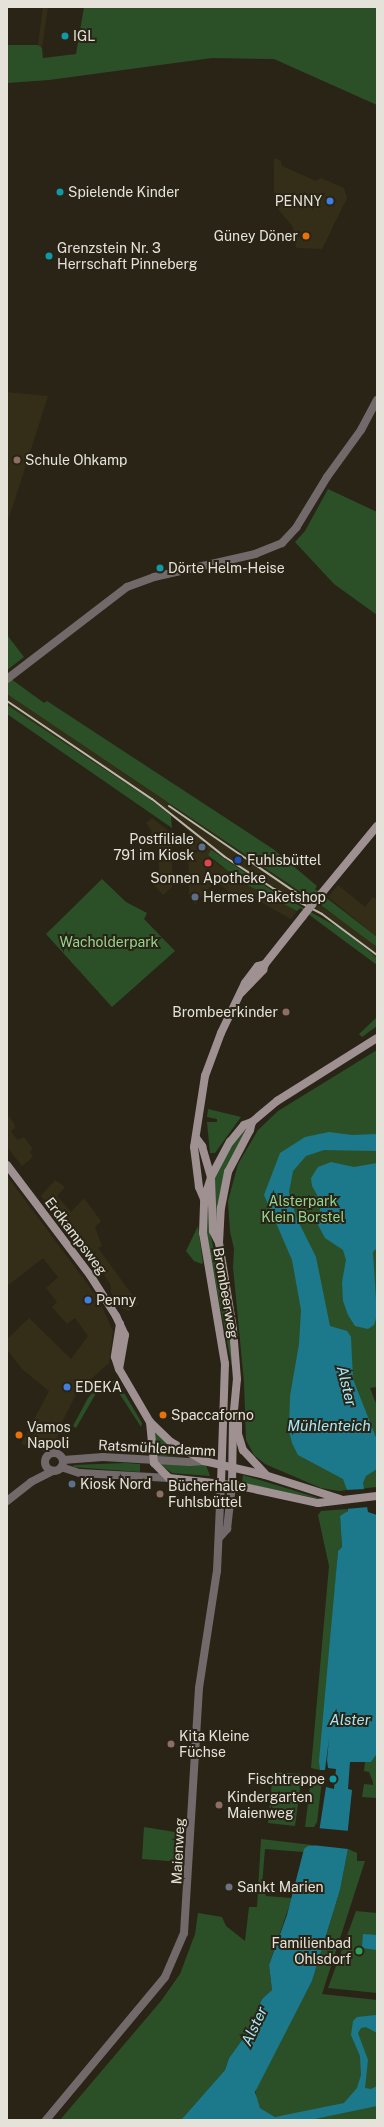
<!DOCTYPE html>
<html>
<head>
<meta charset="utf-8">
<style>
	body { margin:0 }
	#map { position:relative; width:384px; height:2127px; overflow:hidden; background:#292416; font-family:"Public Sans",sans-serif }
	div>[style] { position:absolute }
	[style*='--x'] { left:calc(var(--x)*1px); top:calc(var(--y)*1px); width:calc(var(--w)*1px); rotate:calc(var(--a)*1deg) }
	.built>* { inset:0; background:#342e18 }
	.green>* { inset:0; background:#2b5028 }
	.water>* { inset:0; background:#1c798b }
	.pier>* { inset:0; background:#292416 }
	.tertiary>* { height:8px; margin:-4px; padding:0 4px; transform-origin:4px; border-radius:4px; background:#72696a }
	.tertiary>.ring { margin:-4px; padding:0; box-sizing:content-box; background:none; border:8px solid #72696a; border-radius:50% }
	.secondary>* { height:8px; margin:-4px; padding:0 4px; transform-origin:4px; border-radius:4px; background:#9f9092 }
	.rail>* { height:2px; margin:-1px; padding:0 1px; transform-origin:1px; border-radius:1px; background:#bab7ac }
	.secondary-bridge>* { height:8px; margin:-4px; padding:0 4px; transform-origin:4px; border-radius:4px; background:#9f9092 }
	.dots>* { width:11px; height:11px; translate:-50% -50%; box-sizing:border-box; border:2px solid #292416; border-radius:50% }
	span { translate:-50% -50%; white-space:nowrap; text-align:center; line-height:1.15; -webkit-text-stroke:4px #292416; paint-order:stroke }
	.poi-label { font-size:14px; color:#e5e3d9 }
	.left { translate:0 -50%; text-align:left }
	.right { translate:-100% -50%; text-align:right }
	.park-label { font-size:14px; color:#94d58f }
	.street-label { font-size:14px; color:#e5e3d9 }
	.water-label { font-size:15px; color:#a5e7f7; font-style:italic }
	.frame { position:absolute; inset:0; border:8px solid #e5e3d9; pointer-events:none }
</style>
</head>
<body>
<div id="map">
	<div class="built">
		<div style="clip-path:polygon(43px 7px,48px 7px,42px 48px,38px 45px)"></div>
		<div style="clip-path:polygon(274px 158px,281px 161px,282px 166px,316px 181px,321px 178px,344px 188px,347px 198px,322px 249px,296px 248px,293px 227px,274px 204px)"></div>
		<div style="clip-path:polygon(7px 392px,48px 396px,7px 524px)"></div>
		<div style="clip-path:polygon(7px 694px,347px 924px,377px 947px,377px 958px,343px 930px,321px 916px,208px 855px,220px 866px,297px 911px,291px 919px,253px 898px,246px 905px,215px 881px,195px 905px,189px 894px,188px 843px,193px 837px,188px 830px,151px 800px,7px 705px)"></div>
		<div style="clip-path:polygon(152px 818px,172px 834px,172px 887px,163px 895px,153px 884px,159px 872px,158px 846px,152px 839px,151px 830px,146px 823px)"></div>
		<div style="clip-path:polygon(338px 885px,365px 907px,373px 897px,377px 900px,377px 937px,328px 897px)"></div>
		<div style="clip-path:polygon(7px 1114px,14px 1123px,15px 1128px,11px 1131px,16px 1138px,18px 1140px,24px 1137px,33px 1149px,30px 1152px,33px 1157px,22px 1166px,7px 1147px)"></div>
		<div style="clip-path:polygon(7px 1176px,98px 1298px,113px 1331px,109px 1363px,90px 1380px,84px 1379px,63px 1420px,55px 1445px,46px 1452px,21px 1444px,49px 1391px,23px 1370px,7px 1350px,7px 1339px,29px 1318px,71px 1359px,88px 1336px,75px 1318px,67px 1324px,52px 1307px,57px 1302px,46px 1288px,58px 1277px,43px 1258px,7px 1286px)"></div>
		<div style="clip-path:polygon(55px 1180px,65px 1187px,57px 1196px,71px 1212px,84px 1198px,101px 1221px,95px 1227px,102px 1246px,98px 1248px,139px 1304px,129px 1311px,123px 1309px,111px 1293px,111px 1285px,84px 1247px,41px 1196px)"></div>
	</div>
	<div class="green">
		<div style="clip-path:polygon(84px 7px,377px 7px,377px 105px,274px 59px,212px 58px,49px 80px,7px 83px,7px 45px,38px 45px,42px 48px,43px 58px,76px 54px)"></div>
		<div style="clip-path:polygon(328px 489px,377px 512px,377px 615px,334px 584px,295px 542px,305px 531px)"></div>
		<div style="clip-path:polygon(7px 635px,24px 657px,7px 670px)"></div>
		<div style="clip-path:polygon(7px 676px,44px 703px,47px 701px,273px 849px,317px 886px,315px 889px,377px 937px,377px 947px,326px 909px,7px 694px)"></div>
		<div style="clip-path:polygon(7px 705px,151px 800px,171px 816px,172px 828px,7px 714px)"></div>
		<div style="clip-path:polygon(211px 850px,273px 891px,343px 930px,377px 958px,377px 965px,300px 908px,297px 911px,242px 882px,208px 855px)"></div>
		<div style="clip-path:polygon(102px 879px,126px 902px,147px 913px,144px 919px,175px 951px,112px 1007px,46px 934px)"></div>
		<div style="clip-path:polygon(377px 1017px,377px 1026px,362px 1037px,359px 1034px)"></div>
		<div style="clip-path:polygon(377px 1050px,377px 1387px,370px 1388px,377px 1406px,377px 1487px,339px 1491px,321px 1488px,265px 1464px,254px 1455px,246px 1440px,244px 1382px,233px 1267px,234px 1249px,230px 1231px,228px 1201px,238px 1164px,258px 1130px,278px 1111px)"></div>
		<div style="clip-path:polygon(208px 1109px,241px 1117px,215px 1153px,210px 1153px,207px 1122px,217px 1122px,217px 1119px,207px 1117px)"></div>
		<div style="clip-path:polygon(247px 1127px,225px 1171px,216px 1222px,215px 1175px,234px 1141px)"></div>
		<div style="clip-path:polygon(208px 1206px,210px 1231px,227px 1316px,233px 1372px,206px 1233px)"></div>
		<div style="clip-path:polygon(198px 1226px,203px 1263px,202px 1264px,194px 1261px,186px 1251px)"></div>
		<div style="clip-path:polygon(114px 1380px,117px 1381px,142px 1423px,141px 1427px,112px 1382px)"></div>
		<div style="clip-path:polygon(103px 1381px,76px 1428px,73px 1426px,88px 1398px)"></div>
		<div style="clip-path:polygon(152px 1426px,169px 1445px,187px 1456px,156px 1457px)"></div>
		<div style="clip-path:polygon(125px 1463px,140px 1464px,140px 1472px,73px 1467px,74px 1465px)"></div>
		<div style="clip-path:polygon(158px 1463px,206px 1465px,210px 1476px,172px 1473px)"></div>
		<div style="clip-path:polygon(243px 1475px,325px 1500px,242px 1483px)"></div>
		<div style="clip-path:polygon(348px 1509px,346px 1515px,340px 1516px,342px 1547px,338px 1551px,320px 1770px,311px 1768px,329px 1566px,318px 1515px,321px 1511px)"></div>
		<div style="clip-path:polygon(377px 1754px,377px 1798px,362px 1797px,364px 1784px,373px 1785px,373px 1782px,369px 1772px,364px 1771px,365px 1761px,371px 1762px)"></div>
		<div style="clip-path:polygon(273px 1772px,302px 1774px,295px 1826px,268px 1823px)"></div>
		<div style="clip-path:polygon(311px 1779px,322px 1780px,317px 1822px,314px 1827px,305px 1827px)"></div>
		<div style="clip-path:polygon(144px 1827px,181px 1833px,182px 1862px,142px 1859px)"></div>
		<div style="clip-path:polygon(261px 1839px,312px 1845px,303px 1852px,265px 1849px,262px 1885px,266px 1896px,292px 1898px,269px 1965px,272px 1990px,262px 1999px,245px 2036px,229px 2058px,225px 2070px,181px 2120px,60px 2120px,161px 2001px,180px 1974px,195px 1934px,198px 1913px,222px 1917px,226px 1926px,245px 1941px,249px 1907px,257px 1907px)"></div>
		<div style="clip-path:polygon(348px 1849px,357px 1853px,357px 1861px,365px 1861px,322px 1994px,377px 2000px,377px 2120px,289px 2120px,283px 2116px,275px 2117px,260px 2108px,256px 2100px,256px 2086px,312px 1981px,340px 1890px)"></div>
		<div style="clip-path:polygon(356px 1911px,377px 1913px,377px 1993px,328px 1988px)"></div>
	</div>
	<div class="water">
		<div style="clip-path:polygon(329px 1132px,352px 1135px,377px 1134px,377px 1151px,324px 1150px,306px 1156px,293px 1171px,289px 1192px,297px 1219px,316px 1257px,330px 1326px,347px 1331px,351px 1337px,353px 1379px,377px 1440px,377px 1469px,366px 1476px,363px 1483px,368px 1512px,377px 1515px,377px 1754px,371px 1762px,350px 1762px,348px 1789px,352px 1790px,346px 1848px,348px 1849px,340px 1890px,312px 1981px,255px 2092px,260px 2108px,275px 2117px,344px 2103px,357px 2088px,361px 2075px,360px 2056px,351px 2035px,353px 2021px,357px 2017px,376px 2015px,377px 2033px,366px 2027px,361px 2028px,358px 2033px,368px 2060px,365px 2088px,371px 2089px,377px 2086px,377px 2106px,310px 2120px,181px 2120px,225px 2070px,229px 2058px,245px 2036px,262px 1999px,272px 1990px,269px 1965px,287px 1915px,304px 1849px,308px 1846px,317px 1845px,326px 1787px,334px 1789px,336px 1769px,328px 1768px,327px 1760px,329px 1739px,325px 1770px,320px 1770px,319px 1761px,338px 1551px,342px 1547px,340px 1516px,348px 1511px,347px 1490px,343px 1479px,298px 1455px,292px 1443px,289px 1431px,290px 1396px,299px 1344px,301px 1310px,292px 1260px,264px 1195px,280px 1153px,305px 1137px)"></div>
		<div style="clip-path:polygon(331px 1162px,354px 1167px,377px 1163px,377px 1248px,373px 1252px,377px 1315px,374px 1325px,368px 1329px,355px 1326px,348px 1315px,343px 1301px,342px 1282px,346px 1260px,343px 1250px,325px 1238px,318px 1225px,321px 1202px,312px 1186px,311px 1178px,318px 1167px)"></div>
		<div style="clip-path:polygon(363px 1934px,377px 1935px,377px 1950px,362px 1948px)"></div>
	</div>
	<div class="pier">
		<div style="clip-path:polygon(366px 1489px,368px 1507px,346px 1509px,345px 1490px)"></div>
		<div style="clip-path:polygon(317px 1828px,350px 1831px,348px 1849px,312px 1845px,315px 1844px)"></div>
	</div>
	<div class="tertiary">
		<div style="--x:7;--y:679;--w:151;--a:-37.5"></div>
		<div style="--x:127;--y:587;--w:29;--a:-20"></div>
		<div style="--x:154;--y:577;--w:104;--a:-12.8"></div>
		<div style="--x:255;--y:554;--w:29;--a:-22"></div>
		<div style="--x:282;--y:543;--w:21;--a:-47"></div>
		<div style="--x:296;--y:528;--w:60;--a:-58.7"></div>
		<div style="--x:327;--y:477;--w:58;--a:-54.1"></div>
		<div style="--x:361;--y:430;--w:34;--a:-62"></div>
		<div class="ring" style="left:45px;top:1453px;width:10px;height:10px"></div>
		<div style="--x:63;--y:1460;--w:40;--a:-4.3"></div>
		<div style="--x:103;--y:1457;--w:87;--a:3.3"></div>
		<div style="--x:190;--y:1462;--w:14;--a:-4"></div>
		<div style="--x:61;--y:1467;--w:20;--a:18"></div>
		<div style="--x:80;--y:1473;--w:89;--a:3.2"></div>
		<div style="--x:7;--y:1501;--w:31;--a:-38"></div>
		<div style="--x:31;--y:1482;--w:25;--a:-27"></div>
		<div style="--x:220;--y:1537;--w:11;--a:-49"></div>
		<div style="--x:227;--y:1529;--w:44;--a:-83.5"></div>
		<div style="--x:46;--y:2120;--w:186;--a:-50.2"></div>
		<div style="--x:165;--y:1977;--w:48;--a:-66.6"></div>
		<div style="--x:184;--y:1933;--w:245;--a:-86.5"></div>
		<div style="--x:199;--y:1688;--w:118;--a:-81.3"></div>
		<div style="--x:217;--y:1571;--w:87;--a:-87.4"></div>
	</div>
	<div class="secondary">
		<div style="--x:321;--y:894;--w:88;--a:-50.5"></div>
		<div style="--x:241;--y:993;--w:32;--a:-46"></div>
		<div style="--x:263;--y:970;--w:6;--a:-72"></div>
		<div style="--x:265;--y:964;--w:61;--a:-51.6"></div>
		<div style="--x:197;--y:1139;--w:9;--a:54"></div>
		<div style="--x:202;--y:1146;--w:32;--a:74"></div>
		<div style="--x:211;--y:1177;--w:54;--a:87.9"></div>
		<div style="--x:213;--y:1231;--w:13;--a:63"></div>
		<div style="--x:7;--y:1165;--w:138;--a:53"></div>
		<div style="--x:90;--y:1275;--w:49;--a:57.6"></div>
		<div style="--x:116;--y:1316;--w:21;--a:65"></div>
		<div style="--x:125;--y:1335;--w:34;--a:100"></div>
		<div style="--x:204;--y:1199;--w:13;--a:-113"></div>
		<div style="--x:199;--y:1187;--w:40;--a:-97.1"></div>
		<div style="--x:194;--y:1147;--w:72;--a:-81.2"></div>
		<div style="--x:205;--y:1076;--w:46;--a:-69.6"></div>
		<div style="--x:221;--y:1033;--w:55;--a:-64.4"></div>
		<div style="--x:245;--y:983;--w:21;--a:-53"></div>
		<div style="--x:258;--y:966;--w:7;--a:-16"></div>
		<div style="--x:120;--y:1324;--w:33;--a:99"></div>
		<div style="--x:115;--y:1357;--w:13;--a:72"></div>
		<div style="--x:119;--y:1369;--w:61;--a:59.7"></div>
		<div style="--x:150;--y:1422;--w:29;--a:44"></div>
		<div style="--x:171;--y:1442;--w:38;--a:30"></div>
		<div style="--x:204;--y:1461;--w:63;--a:12.9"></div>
		<div style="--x:265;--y:1475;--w:79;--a:17.7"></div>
		<div style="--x:150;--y:1422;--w:41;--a:84.4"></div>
		<div style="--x:154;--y:1463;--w:21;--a:45"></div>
		<div style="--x:169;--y:1478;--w:71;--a:6.4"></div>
		<div style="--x:240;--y:1486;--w:80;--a:12.3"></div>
		<div style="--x:318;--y:1503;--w:59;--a:-6.8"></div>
		<div style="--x:238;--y:1424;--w:10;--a:90"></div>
		<div style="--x:238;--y:1434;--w:17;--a:73"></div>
		<div style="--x:243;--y:1450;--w:33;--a:47"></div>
		<div style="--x:221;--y:1484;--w:120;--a:-88.1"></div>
		<div style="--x:225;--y:1364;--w:133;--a:-99.5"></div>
		<div style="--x:203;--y:1233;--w:34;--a:-88"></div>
		<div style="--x:204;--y:1199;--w:23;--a:-72"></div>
		<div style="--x:211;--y:1177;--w:40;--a:-62"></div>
		<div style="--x:230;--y:1142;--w:22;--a:-51"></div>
		<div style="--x:244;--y:1125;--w:9;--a:-21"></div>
		<div style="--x:252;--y:1122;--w:33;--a:-40"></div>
		<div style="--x:277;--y:1101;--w:118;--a:-32.2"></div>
		<div style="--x:232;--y:1485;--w:64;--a:-89.1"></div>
		<div style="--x:233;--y:1421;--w:42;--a:-84.6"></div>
		<div style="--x:237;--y:1379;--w:50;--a:-94.6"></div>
		<div style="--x:233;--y:1329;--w:87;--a:-99.2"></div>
		<div style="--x:219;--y:1243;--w:35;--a:-87"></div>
		<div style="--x:221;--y:1208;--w:37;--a:-79"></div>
		<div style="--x:228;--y:1172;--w:47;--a:-62.4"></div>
		<div style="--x:250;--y:1130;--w:8;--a:-76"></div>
	</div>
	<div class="rail">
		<div style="--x:7;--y:701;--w:175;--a:34.1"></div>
		<div style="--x:152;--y:799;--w:93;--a:38.5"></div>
		<div style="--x:225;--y:857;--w:59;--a:33.1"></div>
		<div style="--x:274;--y:889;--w:54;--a:27.5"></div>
		<div style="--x:322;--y:914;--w:69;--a:36.7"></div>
		<div style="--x:169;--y:806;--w:172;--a:34.3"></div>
	</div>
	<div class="secondary-bridge">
		<div style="--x:303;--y:916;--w:28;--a:-51"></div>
	</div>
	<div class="dots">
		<div style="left:65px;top:36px;background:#0f9aa8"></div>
		<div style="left:60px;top:192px;background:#0f9aa8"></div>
		<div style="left:330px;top:201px;background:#3f7fe0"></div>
		<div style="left:306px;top:236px;background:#e8710a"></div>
		<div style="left:49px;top:256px;background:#0f9aa8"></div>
		<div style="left:17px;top:460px;background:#8d6e63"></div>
		<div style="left:160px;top:568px;background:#0f9aa8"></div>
		<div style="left:202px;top:847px;background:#5c6f8a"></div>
		<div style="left:238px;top:860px;background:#1a4fb4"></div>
		<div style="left:208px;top:863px;background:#e0444e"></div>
		<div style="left:195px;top:897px;background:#5c6f8a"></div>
		<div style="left:286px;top:1012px;background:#8d6e63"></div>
		<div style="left:88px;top:1300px;background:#3f7fe0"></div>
		<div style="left:67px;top:1387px;background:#3f7fe0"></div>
		<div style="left:163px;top:1415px;background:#e8710a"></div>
		<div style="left:19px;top:1435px;background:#e8710a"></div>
		<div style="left:72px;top:1484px;background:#5c6f8a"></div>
		<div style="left:160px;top:1494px;background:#8d6e63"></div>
		<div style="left:171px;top:1744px;background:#8d6e63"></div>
		<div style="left:333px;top:1779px;background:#0f9aa8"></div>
		<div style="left:219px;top:1805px;background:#8d6e63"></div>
		<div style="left:229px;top:1887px;background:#6b7280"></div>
		<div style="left:359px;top:1951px;background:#2e9e5b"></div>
	</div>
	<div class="poi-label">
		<span class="left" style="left:73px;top:36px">IGL</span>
		<span class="left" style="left:68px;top:192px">Spielende Kinder</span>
		<span class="right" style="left:322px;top:201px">PENNY</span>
		<span class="right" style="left:298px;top:236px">Güney Döner</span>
		<span class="left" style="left:57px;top:256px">Grenzstein Nr. 3<br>Herrschaft Pinneberg</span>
		<span class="left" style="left:25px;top:460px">Schule Ohkamp</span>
		<span class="left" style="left:168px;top:568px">Dörte Helm-Heise</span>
		<span class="right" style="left:194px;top:847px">Postfiliale<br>791 im Kiosk</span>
		<span class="left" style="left:247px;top:860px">Fuhlsbüttel</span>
		<span style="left:208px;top:878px">Sonnen Apotheke</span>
		<span class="left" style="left:203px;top:897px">Hermes Paketshop</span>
		<span class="right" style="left:278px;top:1012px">Brombeerkinder</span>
		<span class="left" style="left:96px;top:1300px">Penny</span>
		<span class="left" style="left:75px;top:1387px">EDEKA</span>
		<span class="left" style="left:171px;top:1415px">Spaccaforno</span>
		<span class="left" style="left:27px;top:1435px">Vamos<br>Napoli</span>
		<span class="left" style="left:80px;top:1484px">Kiosk Nord</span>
		<span class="left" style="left:168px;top:1494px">Bücherhalle<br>Fuhlsbüttel</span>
		<span class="left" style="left:179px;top:1744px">Kita Kleine<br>Füchse</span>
		<span class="right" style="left:325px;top:1779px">Fischtreppe</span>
		<span class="left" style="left:227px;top:1805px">Kindergarten<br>Maienweg</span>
		<span class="left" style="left:237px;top:1887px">Sankt Marien</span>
		<span class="right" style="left:351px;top:1951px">Familienbad<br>Ohlsdorf</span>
	</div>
	<div class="park-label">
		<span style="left:109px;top:942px">Wacholderpark</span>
		<span style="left:303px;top:1209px">Alsterpark<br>Klein Borstel</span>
	</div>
	<div class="street-label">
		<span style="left:76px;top:1236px;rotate:53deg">Erdkampsweg</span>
		<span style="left:226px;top:1293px;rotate:80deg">Brombeerweg</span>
		<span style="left:157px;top:1448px;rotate:3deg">Ratsmühlendamm</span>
		<span style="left:178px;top:1851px;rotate:-87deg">Maienweg</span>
	</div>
	<div class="water-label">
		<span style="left:347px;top:1386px;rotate:76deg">Alster</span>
		<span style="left:329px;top:1426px">Mühlenteich</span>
		<span style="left:350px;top:1720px">Alster</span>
		<span style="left:254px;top:2026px;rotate:-65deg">Alster</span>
	</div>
	<div class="frame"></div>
</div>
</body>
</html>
